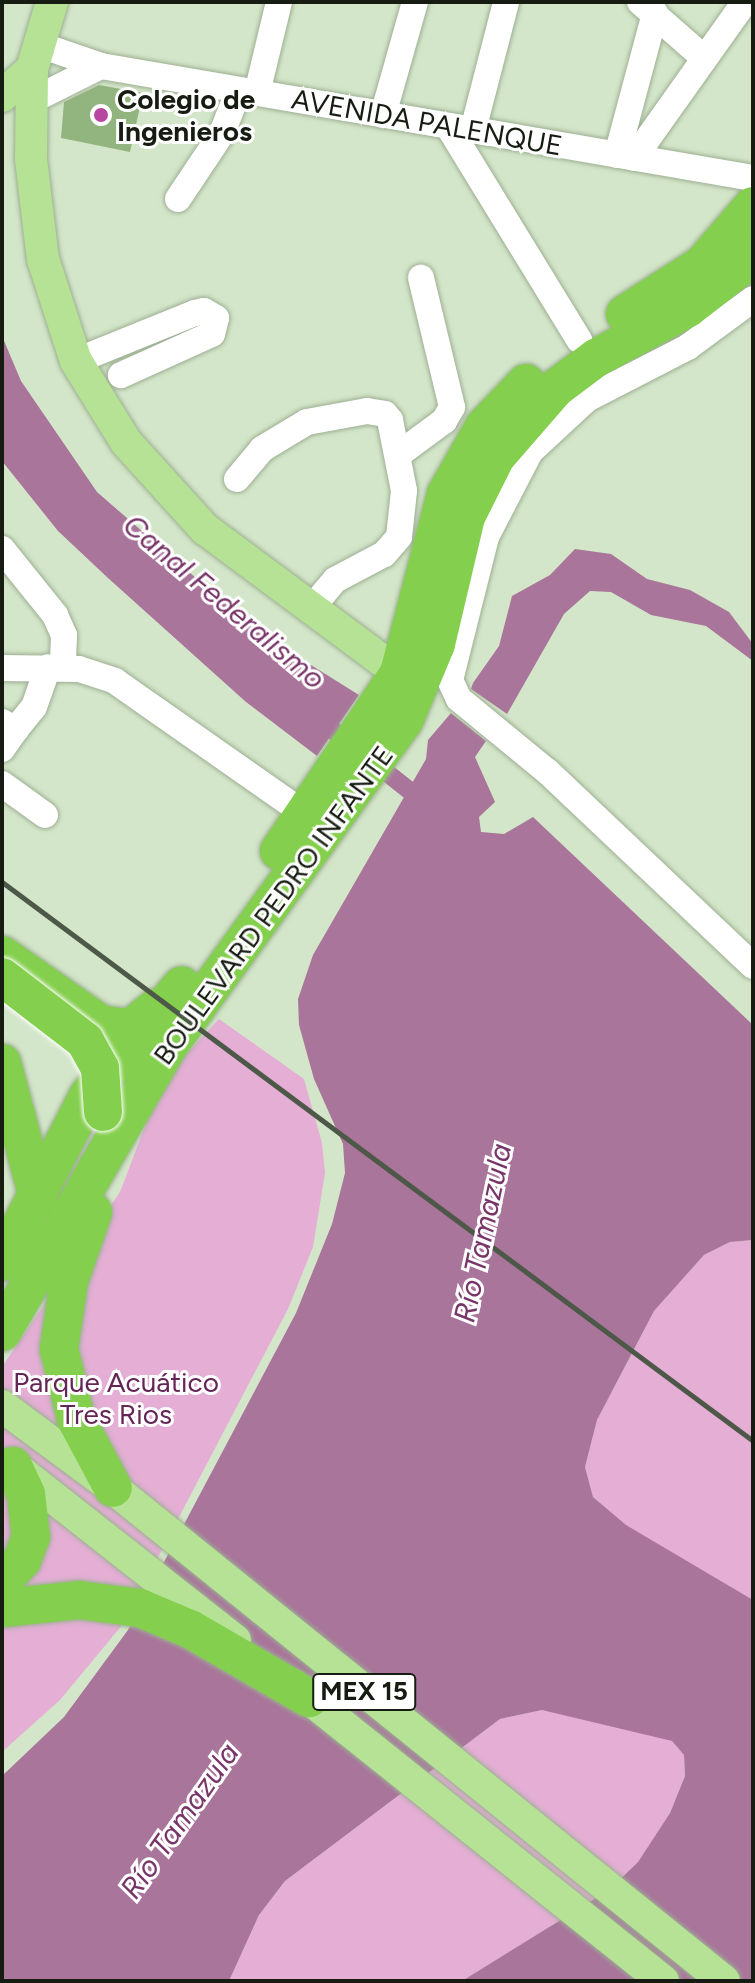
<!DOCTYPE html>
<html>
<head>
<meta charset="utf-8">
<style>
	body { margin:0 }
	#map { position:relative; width:755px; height:1983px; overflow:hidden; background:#d4e6c9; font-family:Figtree,sans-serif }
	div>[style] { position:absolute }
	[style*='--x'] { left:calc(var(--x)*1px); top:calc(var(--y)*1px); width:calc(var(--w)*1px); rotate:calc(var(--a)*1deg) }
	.green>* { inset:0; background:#e4aed5 }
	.water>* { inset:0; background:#a9759b }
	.canal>* { height:18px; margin:-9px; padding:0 9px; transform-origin:9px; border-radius:9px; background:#a9759b }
	.building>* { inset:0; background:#92b47e }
	.roads { filter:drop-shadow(0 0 2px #9daf93) drop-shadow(0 0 2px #9daf93) }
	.minor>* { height:26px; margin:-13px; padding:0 13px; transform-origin:13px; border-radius:13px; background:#fff }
	.major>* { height:32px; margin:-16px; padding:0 16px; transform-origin:16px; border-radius:16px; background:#b5e294 }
	.highway>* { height:38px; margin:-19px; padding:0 19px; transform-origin:19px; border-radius:19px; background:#84cf4d }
	.rail>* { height:5px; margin:-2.5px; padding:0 2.5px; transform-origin:2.5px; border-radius:2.5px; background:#4e5848 }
	.bridges { filter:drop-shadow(0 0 2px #fff) drop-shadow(0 0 2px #fff) }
	.highway-bridge>* { height:38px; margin:-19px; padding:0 19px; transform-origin:19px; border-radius:19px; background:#84cf4d }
	.dots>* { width:22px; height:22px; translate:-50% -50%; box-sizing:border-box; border:4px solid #fff; border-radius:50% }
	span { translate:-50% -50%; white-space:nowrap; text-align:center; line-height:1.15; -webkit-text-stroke:6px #fff; paint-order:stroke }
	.shield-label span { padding:2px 6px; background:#fff; border:2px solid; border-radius:6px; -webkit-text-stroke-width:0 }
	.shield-label { font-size:26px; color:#161c12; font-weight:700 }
	.poi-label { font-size:28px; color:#161c12; font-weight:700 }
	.left { translate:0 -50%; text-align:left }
	.street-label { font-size:28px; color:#161c12 }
	.park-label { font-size:28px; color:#652557 }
	.water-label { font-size:30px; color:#773568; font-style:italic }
	.frame { position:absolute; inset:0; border:4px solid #161c12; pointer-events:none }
</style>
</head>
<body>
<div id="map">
	<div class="green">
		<div style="clip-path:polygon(219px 1019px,304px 1079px,322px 1143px,325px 1173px,313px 1247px,288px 1309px,123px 1624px,60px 1700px,2px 1752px,2px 1367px,120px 1192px,147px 1121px,180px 1061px)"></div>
		<div style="clip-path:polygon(753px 1240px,753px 1600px,626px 1526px,593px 1497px,585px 1467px,597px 1420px,654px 1311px,704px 1255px,730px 1242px)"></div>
		<div style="clip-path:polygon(542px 1710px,632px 1727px,672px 1741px,684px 1755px,685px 1776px,670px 1813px,638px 1862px,609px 1890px,462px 1981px,229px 1981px,259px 1915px,285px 1881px,500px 1719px)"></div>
	</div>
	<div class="water">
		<div style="clip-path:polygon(2px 336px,21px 381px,97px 492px,258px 632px,359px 695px,317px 756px,246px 702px,108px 578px,58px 531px,2px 461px)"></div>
		<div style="clip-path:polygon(575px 549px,611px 554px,647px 579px,690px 590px,729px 612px,753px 644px,753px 661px,706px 626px,651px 615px,611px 592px,590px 591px,564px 614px,507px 714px,471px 689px,473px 683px,499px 646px,512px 596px,550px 575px)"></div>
		<div style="clip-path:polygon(451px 713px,486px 741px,475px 757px,495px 802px,479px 817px,481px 832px,504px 834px,533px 817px,753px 1025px,753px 1240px,730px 1242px,704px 1255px,654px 1311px,597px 1420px,585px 1467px,593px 1497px,626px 1525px,753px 1600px,753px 1981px,462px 1981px,609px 1890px,638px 1862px,670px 1813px,685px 1776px,684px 1755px,672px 1741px,542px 1710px,500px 1719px,285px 1881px,259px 1915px,229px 1981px,2px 1981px,2px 1776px,64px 1717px,128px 1630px,296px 1313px,332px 1224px,345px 1173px,343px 1144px,314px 1079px,299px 1025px,298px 999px,313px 955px,426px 759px,428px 740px)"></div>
	</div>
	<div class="canal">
		<div style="--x:315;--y:716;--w:139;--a:38.3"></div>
	</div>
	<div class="building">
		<div style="clip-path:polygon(99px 85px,143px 93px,130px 152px,61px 138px,64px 102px)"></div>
	</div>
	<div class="roads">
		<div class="minor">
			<div style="--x:640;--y:2;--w:85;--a:41.2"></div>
			<div style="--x:40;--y:45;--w:65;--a:19"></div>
			<div style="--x:101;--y:66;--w:662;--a:9.75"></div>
			<div style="--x:257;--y:93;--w:94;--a:-76.4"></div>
			<div style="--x:29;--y:102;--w:80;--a:-26.6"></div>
			<div style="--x:383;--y:115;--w:117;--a:-74.2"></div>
			<div style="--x:448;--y:126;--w:251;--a:58.5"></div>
			<div style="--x:473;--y:130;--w:132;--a:-75.5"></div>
			<div style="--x:617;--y:155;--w:147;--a:-75"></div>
			<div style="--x:634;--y:158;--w:191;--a:-54.6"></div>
			<div style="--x:178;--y:199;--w:79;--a:-56.3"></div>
			<div style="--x:222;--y:133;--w:46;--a:-68.4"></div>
			<div style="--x:753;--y:299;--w:81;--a:143.6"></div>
			<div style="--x:688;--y:347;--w:114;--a:152.8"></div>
			<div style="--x:587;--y:399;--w:78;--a:137.1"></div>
			<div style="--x:530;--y:452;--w:96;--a:117.4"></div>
			<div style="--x:486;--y:537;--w:147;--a:104.1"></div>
			<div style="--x:450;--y:680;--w:21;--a:65"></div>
			<div style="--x:459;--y:699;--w:115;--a:39.4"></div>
			<div style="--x:548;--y:772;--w:282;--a:43.4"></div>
			<div style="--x:76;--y:361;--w:128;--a:-22"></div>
			<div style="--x:195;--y:313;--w:9;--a:-13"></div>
			<div style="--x:204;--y:311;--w:14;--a:30"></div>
			<div style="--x:216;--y:318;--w:16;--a:104"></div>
			<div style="--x:212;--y:334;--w:100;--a:155.7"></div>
			<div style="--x:399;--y:454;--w:56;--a:-36.3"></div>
			<div style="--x:444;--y:421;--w:16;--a:-60"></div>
			<div style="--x:452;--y:407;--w:133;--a:-103.5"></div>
			<div style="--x:237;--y:479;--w:39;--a:-50"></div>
			<div style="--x:262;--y:449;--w:52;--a:-31"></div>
			<div style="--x:307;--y:422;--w:61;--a:-10.4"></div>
			<div style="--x:367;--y:411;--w:18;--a:9"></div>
			<div style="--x:385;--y:414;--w:8;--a:50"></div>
			<div style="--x:390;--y:420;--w:72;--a:78.8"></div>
			<div style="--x:404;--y:491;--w:46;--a:96.2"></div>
			<div style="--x:399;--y:537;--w:23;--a:131"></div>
			<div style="--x:384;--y:554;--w:55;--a:152"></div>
			<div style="--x:335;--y:580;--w:39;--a:130"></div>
			<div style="--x:2;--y:549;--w:85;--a:51.2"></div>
			<div style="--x:55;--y:615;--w:22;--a:66"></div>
			<div style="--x:64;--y:635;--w:32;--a:92"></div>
			<div style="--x:2;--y:668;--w:77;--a:0.7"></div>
			<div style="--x:79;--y:669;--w:38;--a:18"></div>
			<div style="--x:115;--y:681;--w:232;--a:35"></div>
			<div style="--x:2;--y:722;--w:16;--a:27"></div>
			<div style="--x:16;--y:729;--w:28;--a:-51"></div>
			<div style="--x:34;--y:707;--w:42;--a:-70.7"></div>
			<div style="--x:2;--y:749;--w:24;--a:-55"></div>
			<div style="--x:2;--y:784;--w:53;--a:35.8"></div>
		</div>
		<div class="major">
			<div style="--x:52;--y:2;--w:70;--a:106.6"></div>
			<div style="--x:32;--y:69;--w:90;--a:90.6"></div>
			<div style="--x:31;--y:159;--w:101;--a:83.2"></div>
			<div style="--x:43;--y:259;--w:107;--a:72.1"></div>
			<div style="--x:76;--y:361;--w:95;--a:58.3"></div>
			<div style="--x:126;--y:442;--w:118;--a:47.8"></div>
			<div style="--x:205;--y:529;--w:242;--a:36.6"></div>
			<div style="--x:2;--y:96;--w:40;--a:-42"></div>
			<div style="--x:2;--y:1406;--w:138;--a:36.5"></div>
			<div style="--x:113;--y:1488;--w:785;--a:38.9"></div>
			<div style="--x:11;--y:1464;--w:285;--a:38.2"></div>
			<div style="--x:291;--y:1684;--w:476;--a:38.6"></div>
		</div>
		<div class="highway">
			<div style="--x:625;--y:314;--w:91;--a:-32.5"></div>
			<div style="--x:702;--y:265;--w:78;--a:-49.2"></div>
			<div style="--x:279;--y:851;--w:215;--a:-56"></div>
			<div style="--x:399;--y:673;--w:185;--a:-75.3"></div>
			<div style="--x:446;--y:494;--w:77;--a:-60.4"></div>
			<div style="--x:484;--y:427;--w:61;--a:-46.3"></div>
			<div style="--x:2;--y:955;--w:122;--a:35"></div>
			<div style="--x:102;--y:1025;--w:29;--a:6"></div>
			<div style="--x:131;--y:1028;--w:32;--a:-39"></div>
			<div style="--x:2;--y:1063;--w:139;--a:75"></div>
			<div style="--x:93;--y:1212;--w:73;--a:109.2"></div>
			<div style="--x:69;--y:1281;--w:69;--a:98.4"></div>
			<div style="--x:59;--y:1349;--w:72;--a:76.3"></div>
			<div style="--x:76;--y:1419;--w:78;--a:61.8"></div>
			<div style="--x:2;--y:1262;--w:187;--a:-62.6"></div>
			<div style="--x:88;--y:1096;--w:145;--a:-49.7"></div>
			<div style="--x:2;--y:1332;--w:328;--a:-59.8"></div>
			<div style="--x:167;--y:1048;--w:404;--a:-54.1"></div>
			<div style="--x:404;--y:721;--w:83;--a:-67.4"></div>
			<div style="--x:436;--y:644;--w:130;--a:-76.7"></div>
			<div style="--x:466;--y:517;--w:67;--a:-63.4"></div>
			<div style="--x:496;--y:457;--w:91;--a:-49"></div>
			<div style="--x:556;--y:388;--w:50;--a:-36.9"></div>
			<div style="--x:596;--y:358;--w:105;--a:-28.5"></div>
			<div style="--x:688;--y:308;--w:83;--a:-38.1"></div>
			<div style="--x:2;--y:1581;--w:29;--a:-46"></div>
			<div style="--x:22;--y:1560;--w:25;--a:-69"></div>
			<div style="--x:31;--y:1537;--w:43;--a:-96.6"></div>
			<div style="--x:26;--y:1494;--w:31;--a:-115"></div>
			<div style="--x:2;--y:1608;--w:77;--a:-5.9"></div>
			<div style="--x:79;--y:1600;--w:62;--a:7.5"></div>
			<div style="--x:140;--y:1608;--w:54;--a:22.8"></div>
			<div style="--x:190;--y:1629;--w:138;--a:30.1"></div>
		</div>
	</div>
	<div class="rail">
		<div style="--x:2;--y:882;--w:936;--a:36.66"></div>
	</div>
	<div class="bridges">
		<div class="highway-bridge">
			<div style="--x:2;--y:977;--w:105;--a:37.6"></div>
			<div style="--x:85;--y:1041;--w:31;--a:61"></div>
			<div style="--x:100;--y:1068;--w:44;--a:86.1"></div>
		</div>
	</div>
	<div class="dots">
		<div style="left:101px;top:115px;background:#b8459f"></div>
	</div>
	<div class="shield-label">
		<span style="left:364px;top:1692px">MEX 15</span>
	</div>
	<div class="poi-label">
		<span class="left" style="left:117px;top:115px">Colegio de<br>Ingenieros</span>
	</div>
	<div class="street-label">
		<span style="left:427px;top:122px;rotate:10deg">AVENIDA PALENQUE</span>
		<span style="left:273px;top:905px;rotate:-54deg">BOULEVARD PEDRO INFANTE</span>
	</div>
	<div class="park-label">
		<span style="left:116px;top:1398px">Parque Acuático<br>Tres Rios</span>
	</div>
	<div class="water-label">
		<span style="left:224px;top:602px;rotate:40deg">Canal Federalismo</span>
		<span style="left:483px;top:1233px;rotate:-78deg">Río Tamazula</span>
		<span style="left:180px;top:1821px;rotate:-55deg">Río Tamazula</span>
	</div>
	<div class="frame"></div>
</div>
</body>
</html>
